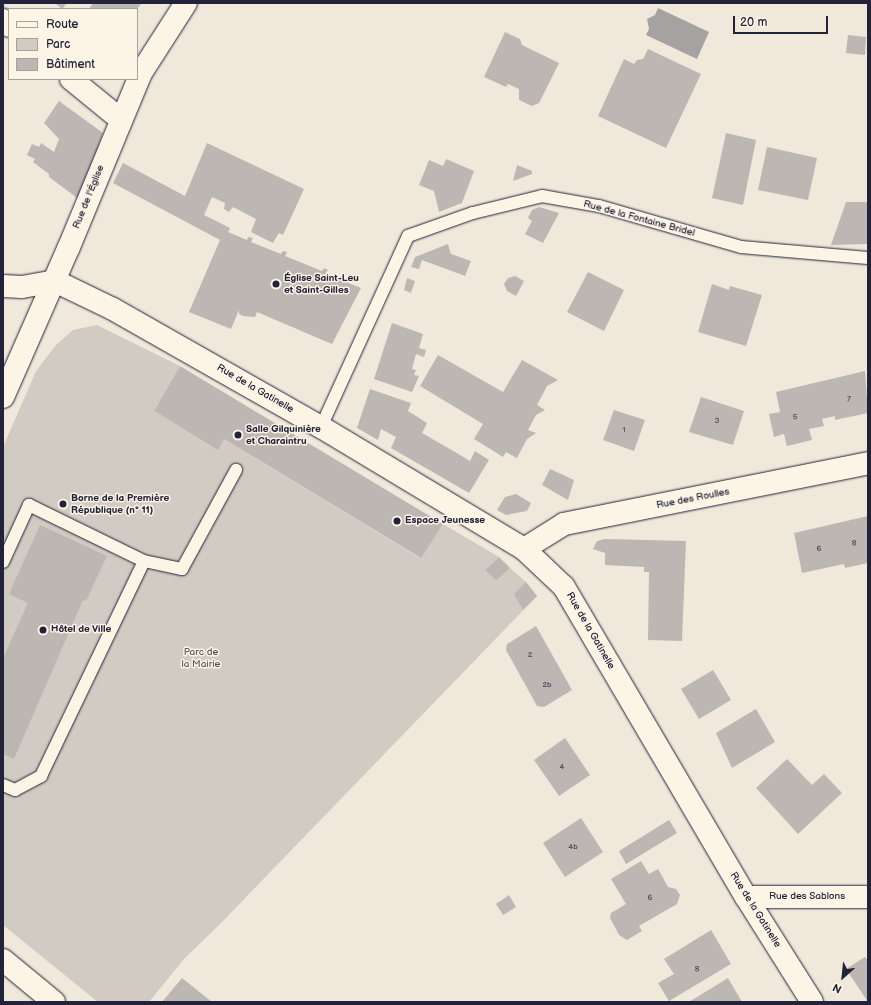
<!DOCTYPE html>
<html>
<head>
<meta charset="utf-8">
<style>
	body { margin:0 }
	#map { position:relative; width:871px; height:1005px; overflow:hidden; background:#efe8db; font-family:"Balsamiq Sans",sans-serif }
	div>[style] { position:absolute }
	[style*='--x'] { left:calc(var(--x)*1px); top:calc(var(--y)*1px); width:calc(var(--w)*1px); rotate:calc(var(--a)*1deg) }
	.green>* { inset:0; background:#d1cbc3 }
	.water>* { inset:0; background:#a6a2a2 }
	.building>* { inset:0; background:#bcb7b3 }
	.roads { filter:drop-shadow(0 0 1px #22223b) drop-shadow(0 0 1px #22223b) }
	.lane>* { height:12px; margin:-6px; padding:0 6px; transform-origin:6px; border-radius:6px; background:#fcf5e5 }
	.street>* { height:22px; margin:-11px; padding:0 11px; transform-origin:11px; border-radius:11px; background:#fcf5e5 }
	.dots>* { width:11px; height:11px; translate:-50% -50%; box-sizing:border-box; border:2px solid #fcf5e5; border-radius:50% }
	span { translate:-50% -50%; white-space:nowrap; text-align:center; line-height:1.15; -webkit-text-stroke:3px #fcf5e5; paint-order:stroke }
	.number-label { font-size:8px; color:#484759 }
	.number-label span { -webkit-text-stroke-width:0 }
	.street-label { font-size:10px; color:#22223b }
	.poi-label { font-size:10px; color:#22223b; font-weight:700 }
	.left { translate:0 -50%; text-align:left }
	.park-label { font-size:10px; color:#575564 }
	.frame { position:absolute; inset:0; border:4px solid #22223b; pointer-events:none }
	.legend { position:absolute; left:8px; top:8px; width:130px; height:72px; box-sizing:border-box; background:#fcf5e5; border:1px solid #a5a1a1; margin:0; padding:5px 7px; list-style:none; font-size:12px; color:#22223b }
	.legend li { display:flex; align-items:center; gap:8px; height:20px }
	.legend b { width:20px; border:1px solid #a5a1a1 }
	.north { position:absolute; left:823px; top:957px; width:40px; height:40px; -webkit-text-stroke:3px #fcf5e5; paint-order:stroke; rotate:207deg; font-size:11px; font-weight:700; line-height:16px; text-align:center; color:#22223b }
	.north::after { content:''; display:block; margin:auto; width:14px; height:18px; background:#22223b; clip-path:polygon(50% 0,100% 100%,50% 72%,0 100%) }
	.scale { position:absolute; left:733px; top:16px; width:95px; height:18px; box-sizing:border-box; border:2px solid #22223b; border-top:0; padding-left:5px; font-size:12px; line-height:14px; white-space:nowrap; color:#22223b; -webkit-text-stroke:3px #fcf5e5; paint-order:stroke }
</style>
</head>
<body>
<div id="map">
	<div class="green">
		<div style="clip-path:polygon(97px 325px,180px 366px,154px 411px,217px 449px,224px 439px,420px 558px,443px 524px,499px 557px,485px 570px,496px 581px,510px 568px,526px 582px,537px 596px,221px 923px,184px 959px,149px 1002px,98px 1002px,3px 925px,3px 447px,36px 371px,56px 345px,73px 330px)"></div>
	</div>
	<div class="water">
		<div style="clip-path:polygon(658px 8px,709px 32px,697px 59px,646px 35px,649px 29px,647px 19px,655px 15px)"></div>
	</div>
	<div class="building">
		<div style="clip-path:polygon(55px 3px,67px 3px,62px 9px)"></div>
		<div style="clip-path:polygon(93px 3px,142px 3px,137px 9px,89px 9px)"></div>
		<div style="clip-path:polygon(505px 32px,520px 39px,522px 45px,559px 63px,539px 103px,532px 106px,519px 100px,519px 89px,508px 84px,506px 87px,484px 77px)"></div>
		<div style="clip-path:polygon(848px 35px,866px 37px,865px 55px,846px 53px)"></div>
		<div style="clip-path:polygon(648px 49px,701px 74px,666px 148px,598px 116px,624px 59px,634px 64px,637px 60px,643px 59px)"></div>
		<div style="clip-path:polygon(59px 101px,103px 133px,80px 200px,49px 177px,49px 174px,33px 162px,35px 159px,27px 155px,32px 144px,39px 147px,41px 143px,54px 152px,59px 139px,44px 123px)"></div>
		<div style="clip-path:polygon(726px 133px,756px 140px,743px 205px,712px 198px)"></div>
		<div style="clip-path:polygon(207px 143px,304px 189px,283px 235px,279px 233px,273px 243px,251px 232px,256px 219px,233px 207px,229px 212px,224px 209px,225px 203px,212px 197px,204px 215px,230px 228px,228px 232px,247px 240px,248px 237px,253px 238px,251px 242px,281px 254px,283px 251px,287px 252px,285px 256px,322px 271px,324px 268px,328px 270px,326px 273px,339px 279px,341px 275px,345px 276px,343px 281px,361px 288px,332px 344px,257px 312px,255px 317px,243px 316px,239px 314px,239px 310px,231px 329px,189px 312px,220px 240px,113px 183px,123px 163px,185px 196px)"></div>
		<div style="clip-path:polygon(767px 147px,817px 158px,808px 200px,758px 190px)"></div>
		<div style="clip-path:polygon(446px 159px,474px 171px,462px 203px,439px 212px,434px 191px,419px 185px,429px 160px,443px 166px)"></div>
		<div style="clip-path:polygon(517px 165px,532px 171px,532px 174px,513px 181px)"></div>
		<div style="clip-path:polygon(846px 202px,868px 202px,868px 244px,831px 245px)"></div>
		<div style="clip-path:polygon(539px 207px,559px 213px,543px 243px,525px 234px,532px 221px,528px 218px,532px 210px)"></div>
		<div style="clip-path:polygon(448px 244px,451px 254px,471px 261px,465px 276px,422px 260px,419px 269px,411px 267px,415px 257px)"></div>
		<div style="clip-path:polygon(588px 272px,624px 290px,604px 331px,567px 312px)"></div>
		<div style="clip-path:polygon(515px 276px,524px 281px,516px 296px,507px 291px,504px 284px,508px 278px)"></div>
		<div style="clip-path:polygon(407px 278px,415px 281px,411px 293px,404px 290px)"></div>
		<div style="clip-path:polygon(712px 284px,729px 290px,730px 286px,762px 295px,746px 346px,698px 332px)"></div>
		<div style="clip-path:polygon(392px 323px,423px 334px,419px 348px,426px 350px,424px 357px,416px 354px,412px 369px,416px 370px,414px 375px,419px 376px,412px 392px,374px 379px)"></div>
		<div style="clip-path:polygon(438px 355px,503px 392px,522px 360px,558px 380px,547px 386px,537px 405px,545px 410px,536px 415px,528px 430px,536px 433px,527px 439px,517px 458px,506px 452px,503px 457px,474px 439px,483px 424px,420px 386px)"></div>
		<div style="clip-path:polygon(180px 366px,443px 524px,421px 558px,224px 439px,218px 450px,154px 411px)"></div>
		<div style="clip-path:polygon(865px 371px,868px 413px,835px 420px,835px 416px,822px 419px,824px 426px,809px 429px,812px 440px,787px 446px,784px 434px,774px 437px,769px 414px,780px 412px,776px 392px)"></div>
		<div style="clip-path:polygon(370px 389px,411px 403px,408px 411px,427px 423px,422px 433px,455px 452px,470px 461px,475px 451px,489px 460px,469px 493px,391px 448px,396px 437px,381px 429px,378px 440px,357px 428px)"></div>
		<div style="clip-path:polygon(701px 397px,744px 411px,733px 445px,689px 432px)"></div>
		<div style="clip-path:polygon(614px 410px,645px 420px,634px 451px,603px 440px)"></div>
		<div style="clip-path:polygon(550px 469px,574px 480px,568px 500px,542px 485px)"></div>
		<div style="clip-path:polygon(516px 494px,531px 503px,527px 511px,506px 515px,497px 510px,505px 497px)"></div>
		<div style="clip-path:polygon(868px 516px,868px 563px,845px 568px,844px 564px,802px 573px,794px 533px)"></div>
		<div style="clip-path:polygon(40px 525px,107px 556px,86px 601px,83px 600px,14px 759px,3px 754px,3px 658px,28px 603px,9px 594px)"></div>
		<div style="clip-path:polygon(605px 539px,686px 541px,682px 641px,648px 640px,649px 572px,644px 572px,644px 567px,605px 565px,605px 553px,593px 549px,597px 541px)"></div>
		<div style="clip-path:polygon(499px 557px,510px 568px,496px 581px,485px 570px)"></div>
		<div style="clip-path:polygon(526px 582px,537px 596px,523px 610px,514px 594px)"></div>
		<div style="clip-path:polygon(536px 626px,572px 690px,544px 707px,537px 706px,506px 650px,507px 644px)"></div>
		<div style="clip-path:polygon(713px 670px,731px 700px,699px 719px,681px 689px)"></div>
		<div style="clip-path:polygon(756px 709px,775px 742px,732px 768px,716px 733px)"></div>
		<div style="clip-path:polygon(565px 738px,590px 775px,559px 796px,534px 760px)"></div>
		<div style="clip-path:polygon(787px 759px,812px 785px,824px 774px,842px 793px,798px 834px,756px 788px)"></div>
		<div style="clip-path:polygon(581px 818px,603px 852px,565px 877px,543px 843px)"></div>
		<div style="clip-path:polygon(669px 820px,677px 833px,626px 864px,619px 851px)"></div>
		<div style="clip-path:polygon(641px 861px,649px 874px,658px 869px,668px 887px,676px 889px,680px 895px,677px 904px,639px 926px,642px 931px,627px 940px,619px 935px,610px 918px,611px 913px,626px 904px,611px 879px)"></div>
		<div style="clip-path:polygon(509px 895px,516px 907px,503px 915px,496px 904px)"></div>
		<div style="clip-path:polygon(711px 930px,731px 964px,669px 1001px,658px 983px,674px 974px,664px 959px)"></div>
		<div style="clip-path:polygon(865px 957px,868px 961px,868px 1002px,846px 969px)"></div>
		<div style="clip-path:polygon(182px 978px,212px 1002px,162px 1002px)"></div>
		<div style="clip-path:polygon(728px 978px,742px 1002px,689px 1002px)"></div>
	</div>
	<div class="roads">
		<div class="lane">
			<div style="--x:321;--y:427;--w:210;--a:-65.5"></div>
			<div style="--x:408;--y:236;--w:69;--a:-19.5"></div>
			<div style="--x:473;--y:213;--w:71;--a:-13.8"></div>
			<div style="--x:542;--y:196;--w:58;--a:10"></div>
			<div style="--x:599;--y:206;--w:148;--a:16.1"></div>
			<div style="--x:741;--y:247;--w:127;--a:5"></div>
			<div style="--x:3;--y:562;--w:63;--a:-65.5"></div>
			<div style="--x:29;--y:505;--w:128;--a:26"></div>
			<div style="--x:144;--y:561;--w:39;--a:12"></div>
			<div style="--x:182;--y:569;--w:113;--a:-61.4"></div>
			<div style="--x:3;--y:785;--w:13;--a:23"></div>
			<div style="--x:15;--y:790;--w:30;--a:-28"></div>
			<div style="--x:41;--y:776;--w:238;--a:-64.4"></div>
		</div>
		<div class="street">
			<div style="--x:3;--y:20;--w:8;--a:45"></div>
			<div style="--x:71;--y:79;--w:63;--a:39.2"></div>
			<div style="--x:55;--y:281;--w:64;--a:25.8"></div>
			<div style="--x:113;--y:309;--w:239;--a:29.6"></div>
			<div style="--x:321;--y:427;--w:237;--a:31"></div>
			<div style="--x:524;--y:549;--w:55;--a:43.5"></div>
			<div style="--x:564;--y:587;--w:359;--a:59.6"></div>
			<div style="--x:746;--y:897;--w:124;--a:57.8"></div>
			<div style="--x:3;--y:286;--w:19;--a:3"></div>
			<div style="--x:22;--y:287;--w:34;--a:-10"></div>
			<div style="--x:3;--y:397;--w:164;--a:-66.3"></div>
			<div style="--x:69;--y:247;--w:188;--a:-67.5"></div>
			<div style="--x:141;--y:73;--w:83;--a:-57.3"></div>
			<div style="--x:524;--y:549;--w:47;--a:-32"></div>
			<div style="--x:564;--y:524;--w:310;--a:-11.3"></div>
			<div style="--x:746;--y:897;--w:122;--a:0"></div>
			<div style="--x:3;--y:960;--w:66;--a:39.5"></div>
		</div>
	</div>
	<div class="dots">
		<div style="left:276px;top:284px;background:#22223b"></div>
		<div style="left:238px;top:435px;background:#22223b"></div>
		<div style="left:63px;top:504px;background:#22223b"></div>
		<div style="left:397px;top:521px;background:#22223b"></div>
		<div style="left:43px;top:630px;background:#22223b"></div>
	</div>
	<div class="number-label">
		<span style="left:849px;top:399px">7</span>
		<span style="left:795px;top:417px">5</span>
		<span style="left:717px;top:421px">3</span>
		<span style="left:624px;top:430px">1</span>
		<span style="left:854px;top:543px">8</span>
		<span style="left:819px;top:549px">6</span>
		<span style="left:530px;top:655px">2</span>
		<span style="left:547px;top:685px">2b</span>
		<span style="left:562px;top:767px">4</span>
		<span style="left:573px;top:847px">4b</span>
		<span style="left:650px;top:898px">6</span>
		<span style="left:697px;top:969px">8</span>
	</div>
	<div class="street-label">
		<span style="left:89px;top:197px;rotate:-68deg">Rue de l'Église</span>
		<span style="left:639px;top:219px;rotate:15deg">Rue de la Fontaine Bridel</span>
		<span style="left:255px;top:389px;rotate:30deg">Rue de la Gatinelle</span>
		<span style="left:693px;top:499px;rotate:-11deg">Rue des Roulles</span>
		<span style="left:590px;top:631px;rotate:60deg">Rue de la Gatinelle</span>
		<span style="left:807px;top:897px">Rue des Sablons</span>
		<span style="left:755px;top:910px;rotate:58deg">Rue de la Gatinelle</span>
	</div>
	<div class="poi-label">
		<span class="left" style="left:284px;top:284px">Église Saint-Leu<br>et Saint-Gilles</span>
		<span class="left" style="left:246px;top:435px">Salle Gilquinière<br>et Charaintru</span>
		<span class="left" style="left:71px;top:504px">Borne de la Première<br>République (n° 11)</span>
		<span class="left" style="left:405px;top:521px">Espace Jeunesse</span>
		<span class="left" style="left:51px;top:630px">Hôtel de Ville</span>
	</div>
	<div class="park-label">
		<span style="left:201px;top:658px">Parc de<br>la Mairie</span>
	</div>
	<div class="frame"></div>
	<ul class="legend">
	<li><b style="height:5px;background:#fcf5e5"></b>Route</li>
	<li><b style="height:11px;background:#d1cbc3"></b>Parc</li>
	<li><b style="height:11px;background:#bcb7b3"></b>Bâtiment</li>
	</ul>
	<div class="north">N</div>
	<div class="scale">20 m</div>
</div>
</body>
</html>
